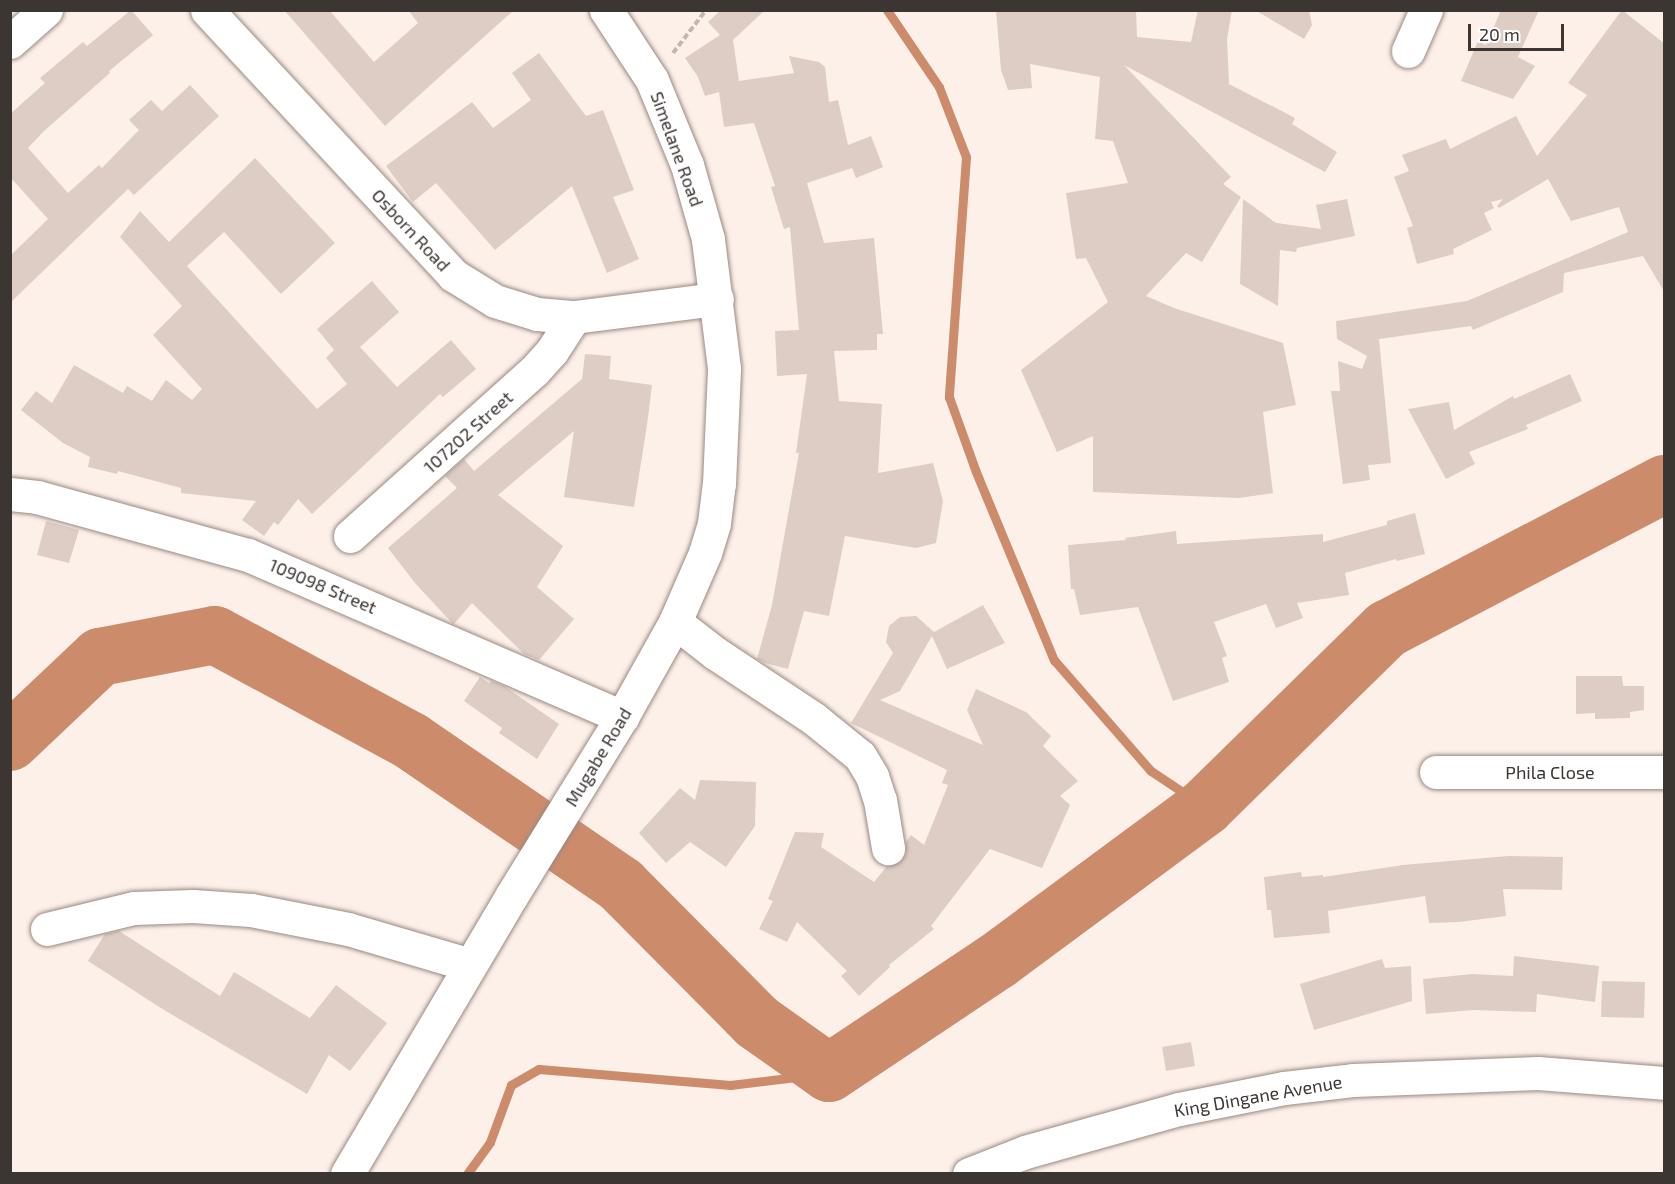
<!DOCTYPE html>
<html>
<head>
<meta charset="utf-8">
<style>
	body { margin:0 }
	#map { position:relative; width:1675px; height:1184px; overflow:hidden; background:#fdf0e9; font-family:"Exo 2",sans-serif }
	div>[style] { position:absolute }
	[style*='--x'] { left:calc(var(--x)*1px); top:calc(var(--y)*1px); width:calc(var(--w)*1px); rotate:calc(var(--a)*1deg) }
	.stream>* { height:9px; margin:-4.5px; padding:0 4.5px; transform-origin:4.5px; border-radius:4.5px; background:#cc8c6c }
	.river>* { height:58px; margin:-29px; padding:0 29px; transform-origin:29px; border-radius:29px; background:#cc8c6c }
	.building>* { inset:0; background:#ddcdc5 }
	.path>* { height:4px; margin-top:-2px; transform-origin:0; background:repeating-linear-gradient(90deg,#c2b8b2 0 6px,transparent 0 9px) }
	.roads { filter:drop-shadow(0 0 2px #988982) drop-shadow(0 0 2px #988982) }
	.minor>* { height:33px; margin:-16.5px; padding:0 16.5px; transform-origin:16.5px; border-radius:16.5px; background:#fff }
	span { translate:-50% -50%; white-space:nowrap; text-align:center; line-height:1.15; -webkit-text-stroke:5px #fff; paint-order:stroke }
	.street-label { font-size:18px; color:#3c3633 }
	.frame { position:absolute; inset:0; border:12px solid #3c3633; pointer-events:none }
	.scale { position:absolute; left:1468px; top:24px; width:96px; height:27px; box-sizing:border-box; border:3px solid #3c3633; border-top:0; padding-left:8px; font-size:18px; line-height:21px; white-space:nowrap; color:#3c3633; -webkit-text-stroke:4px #fff; paint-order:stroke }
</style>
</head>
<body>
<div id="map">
	<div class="stream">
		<div style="--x:887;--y:10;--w:93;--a:56"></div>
		<div style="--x:939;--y:87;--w:75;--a:68.9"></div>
		<div style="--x:966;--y:157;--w:241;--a:94.1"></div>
		<div style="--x:949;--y:397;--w:80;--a:70.2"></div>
		<div style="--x:976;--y:472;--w:204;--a:67.5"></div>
		<div style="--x:1054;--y:660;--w:147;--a:48.9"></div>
		<div style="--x:1151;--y:771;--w:65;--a:33.7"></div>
		<div style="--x:467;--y:1174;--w:39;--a:-54"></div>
		<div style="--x:490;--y:1142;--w:61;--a:-69.8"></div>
		<div style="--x:511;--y:1085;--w:32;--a:-30"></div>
		<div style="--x:539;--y:1069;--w:192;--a:4.8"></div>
		<div style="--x:730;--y:1085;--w:100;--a:-6.9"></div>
	</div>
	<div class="river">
		<div style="--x:10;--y:742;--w:124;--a:-43.4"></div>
		<div style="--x:100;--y:657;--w:117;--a:-10.8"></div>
		<div style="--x:215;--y:635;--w:223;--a:28.4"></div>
		<div style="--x:411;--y:741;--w:255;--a:34.4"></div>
		<div style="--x:621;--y:885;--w:193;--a:45.2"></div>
		<div style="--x:757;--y:1022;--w:88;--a:35.3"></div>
		<div style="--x:829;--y:1073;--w:202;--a:-33.7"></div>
		<div style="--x:997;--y:961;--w:259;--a:-36.5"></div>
		<div style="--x:1205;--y:807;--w:255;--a:-44.4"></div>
		<div style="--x:1387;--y:629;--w:313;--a:-27.6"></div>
	</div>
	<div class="building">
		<div style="clip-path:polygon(131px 10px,153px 35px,109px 71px,110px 73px,44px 131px,28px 148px,68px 193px,99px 165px,102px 168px,139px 130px,129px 120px,151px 100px,162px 111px,190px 85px,219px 116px,134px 195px,128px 189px,10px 303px,10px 256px,48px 219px,10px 177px,10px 114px,45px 83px,40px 78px,83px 42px,87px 46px)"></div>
		<div style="clip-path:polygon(284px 10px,329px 10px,374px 62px,418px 23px,408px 10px,514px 10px,385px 126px)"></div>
		<div style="clip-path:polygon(721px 10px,765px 10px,733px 40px,739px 81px,794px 73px,789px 56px,819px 62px,825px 67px,829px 102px,838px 100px,848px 145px,871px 136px,883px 167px,856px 178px,852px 168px,807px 183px,824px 243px,874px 238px,883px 334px,877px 334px,877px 350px,834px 351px,839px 401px,882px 404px,878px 473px,933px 463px,943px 501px,936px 543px,916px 548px,845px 536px,829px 616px,804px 611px,788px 669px,765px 663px,757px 659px,772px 605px,799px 453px,796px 453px,807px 374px,777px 376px,775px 331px,799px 330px,790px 227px,784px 229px,771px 187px,775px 186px,754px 123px,724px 127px,719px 92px,705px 96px,698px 77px,685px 58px,720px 35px,708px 22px)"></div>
		<div style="clip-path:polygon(996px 10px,1136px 10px,1137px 37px,1191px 42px,1198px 10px,1232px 10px,1227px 39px,1229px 84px,1295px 118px,1292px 124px,1337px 152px,1325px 172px,1124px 65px,1231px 177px,1223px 184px,1241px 197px,1202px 262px,1186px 253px,1146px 296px,1174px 308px,1283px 343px,1296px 405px,1263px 412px,1273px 493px,1239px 498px,1093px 492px,1093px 436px,1057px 452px,1021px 370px,1108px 302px,1086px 258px,1076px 259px,1066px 193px,1128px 183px,1113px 141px,1095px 139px,1100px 77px,1030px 64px,1032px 88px,1008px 90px,1001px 70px)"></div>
		<div style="clip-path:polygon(1255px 10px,1309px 10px,1312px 25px,1304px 39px)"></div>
		<div style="clip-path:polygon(1501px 10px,1539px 10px,1518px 57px,1535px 66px,1513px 99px,1461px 81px,1478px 41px,1486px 45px)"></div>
		<div style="clip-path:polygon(1622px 10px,1665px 44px,1665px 293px,1643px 256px,1564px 273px,1563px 292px,1473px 330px,1471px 326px,1379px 339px,1391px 463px,1368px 465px,1370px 480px,1343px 484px,1331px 391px,1340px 391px,1338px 361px,1362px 369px,1367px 356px,1337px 339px,1336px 321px,1467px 301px,1628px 232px,1619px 207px,1571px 221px,1548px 179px,1499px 208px,1497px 206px,1503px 199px,1491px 202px,1494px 208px,1484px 213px,1492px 230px,1453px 249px,1454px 254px,1417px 264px,1407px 228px,1413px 226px,1394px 177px,1409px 171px,1402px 155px,1446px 139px,1450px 149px,1516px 116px,1537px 156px,1587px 95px,1568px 83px)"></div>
		<div style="clip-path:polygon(539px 53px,586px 116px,603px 110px,634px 190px,613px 197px,639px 259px,607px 273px,572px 186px,495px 250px,436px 183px,413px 202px,386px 166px,472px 102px,493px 128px,531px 100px,512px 73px)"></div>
		<div style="clip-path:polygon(255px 158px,335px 243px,281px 294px,224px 232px,187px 266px,317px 409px,347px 384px,326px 358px,334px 350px,317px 329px,372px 281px,399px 312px,360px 347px,397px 387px,451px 340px,476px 369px,443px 397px,440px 394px,312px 514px,298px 499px,278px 525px,274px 522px,264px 536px,242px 520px,256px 501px,181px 493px,181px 488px,118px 471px,117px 474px,88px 467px,90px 457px,63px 443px,21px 410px,36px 391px,52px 403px,74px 365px,123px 393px,127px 386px,152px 401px,166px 380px,192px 400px,202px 389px,153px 335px,182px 306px,120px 237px,140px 211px,169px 242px)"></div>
		<div style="clip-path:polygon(1243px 199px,1276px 223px,1321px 229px,1316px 205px,1347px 199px,1355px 236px,1297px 248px,1296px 252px,1280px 250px,1278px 306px,1240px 284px)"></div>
		<div style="clip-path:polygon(585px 354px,611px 356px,609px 379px,652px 385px,647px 425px,634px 507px,564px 497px,574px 431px,498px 495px,563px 546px,537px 587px,574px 619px,539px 660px,524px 654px,472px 603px,454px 624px,452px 623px,415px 583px,388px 548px,457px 488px,445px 476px,464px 459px,474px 471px,582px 379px)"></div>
		<div style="clip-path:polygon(1570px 374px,1582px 401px,1526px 425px,1528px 429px,1469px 452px,1475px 464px,1446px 479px,1408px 409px,1449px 402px,1454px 430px,1513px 396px,1514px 399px)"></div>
		<div style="clip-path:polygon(1415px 513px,1425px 554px,1397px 561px,1396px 559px,1345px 573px,1349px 595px,1297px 603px,1303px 618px,1276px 628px,1266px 604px,1214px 622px,1227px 656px,1222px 658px,1229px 682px,1173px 701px,1138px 607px,1080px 615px,1074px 589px,1071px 589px,1068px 545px,1126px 540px,1125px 538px,1176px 531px,1177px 544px,1323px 534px,1323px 542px,1387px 525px,1387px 521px)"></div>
		<div style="clip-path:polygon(46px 521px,79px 530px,69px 563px,37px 555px)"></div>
		<div style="clip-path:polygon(983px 605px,1005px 643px,947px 669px,932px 636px,900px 691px,880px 700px,983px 745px,967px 710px,976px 689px,1026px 712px,1051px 736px,1043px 746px,1078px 781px,1060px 796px,1070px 805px,1042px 868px,990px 849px,931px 926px,934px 929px,889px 965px,890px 967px,859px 996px,841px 976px,847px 971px,797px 922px,787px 942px,759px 929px,773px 901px,768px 899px,795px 832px,824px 833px,821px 847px,874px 882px,887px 866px,900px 862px,906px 854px,906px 842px,911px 835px,924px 845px,948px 785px,942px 783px,947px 770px,851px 723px,893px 653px,886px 642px,889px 626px,900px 617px,916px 616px,934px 632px)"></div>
		<div style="clip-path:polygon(1576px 676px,1622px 676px,1623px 686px,1644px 686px,1644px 710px,1630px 712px,1630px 718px,1595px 719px,1595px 713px,1576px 714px)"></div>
		<div style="clip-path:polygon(480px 677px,489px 683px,491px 681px,504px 686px,559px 724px,537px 759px,499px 733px,502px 728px,464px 701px)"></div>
		<div style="clip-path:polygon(700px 780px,756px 782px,755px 826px,726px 867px,690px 842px,666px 863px,639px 833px,680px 788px,695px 800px)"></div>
		<div style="clip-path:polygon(1508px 856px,1563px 857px,1562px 890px,1503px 889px,1506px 916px,1459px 922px,1429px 923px,1425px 896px,1328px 911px,1330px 933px,1274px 938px,1271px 910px,1267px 910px,1264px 877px,1301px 872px,1302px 877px,1323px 875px,1323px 877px,1403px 865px)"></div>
		<div style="clip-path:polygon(119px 931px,220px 996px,234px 972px,310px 1018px,336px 985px,387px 1023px,350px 1071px,329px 1055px,307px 1094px,164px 1010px,88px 961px,105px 934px)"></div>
		<div style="clip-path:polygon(1514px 956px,1599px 966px,1595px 1002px,1537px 994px,1536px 1012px,1473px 1010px,1426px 1014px,1423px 979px,1472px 974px,1513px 976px)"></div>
		<div style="clip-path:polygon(1382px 959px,1385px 968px,1411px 966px,1412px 1001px,1314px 1030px,1300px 984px)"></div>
		<div style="clip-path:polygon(1602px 981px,1645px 982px,1644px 1018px,1601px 1017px)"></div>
		<div style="clip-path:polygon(1191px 1042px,1195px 1066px,1166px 1071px,1162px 1047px)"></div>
	</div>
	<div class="path">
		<div style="--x:673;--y:53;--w:54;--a:-52.5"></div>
	</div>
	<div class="roads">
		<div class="minor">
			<div style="--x:207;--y:10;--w:362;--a:47.1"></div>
			<div style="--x:453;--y:275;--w:49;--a:31.8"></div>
			<div style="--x:495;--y:301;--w:44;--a:17.2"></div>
			<div style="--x:537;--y:314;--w:37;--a:5"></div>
			<div style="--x:574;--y:317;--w:144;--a:-7.2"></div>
			<div style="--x:10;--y:42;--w:48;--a:-41.6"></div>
			<div style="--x:1408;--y:51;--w:45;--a:-66.3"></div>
			<div style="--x:10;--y:494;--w:27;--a:6"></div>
			<div style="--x:37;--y:497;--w:219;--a:15.4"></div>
			<div style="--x:248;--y:555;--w:408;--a:23.4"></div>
			<div style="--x:350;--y:536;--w:247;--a:-41.9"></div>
			<div style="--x:534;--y:371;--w:27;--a:-48"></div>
			<div style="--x:552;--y:351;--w:40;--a:-57.1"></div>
			<div style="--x:675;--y:622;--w:51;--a:37.8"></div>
			<div style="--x:715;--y:653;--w:118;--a:33.6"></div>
			<div style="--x:813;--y:718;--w:60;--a:39"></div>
			<div style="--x:860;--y:756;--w:23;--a:59"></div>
			<div style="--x:872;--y:776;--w:25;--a:72"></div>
			<div style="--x:880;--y:800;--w:49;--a:80.5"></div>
			<div style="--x:1436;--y:772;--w:228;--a:0"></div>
			<div style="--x:47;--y:929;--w:89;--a:-13.6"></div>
			<div style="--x:134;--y:908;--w:59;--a:-1.9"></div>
			<div style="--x:193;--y:906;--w:58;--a:3.9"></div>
			<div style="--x:251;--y:910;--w:99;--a:11.1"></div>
			<div style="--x:348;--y:929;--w:127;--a:16.4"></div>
			<div style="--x:347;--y:1174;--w:324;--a:-59.4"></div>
			<div style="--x:512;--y:895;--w:209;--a:-58.3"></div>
			<div style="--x:622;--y:717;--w:109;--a:-60.8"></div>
			<div style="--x:675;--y:622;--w:75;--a:-66.5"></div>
			<div style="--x:705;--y:553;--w:31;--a:-73"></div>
			<div style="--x:714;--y:523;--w:39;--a:-83"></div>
			<div style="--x:719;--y:484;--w:116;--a:-87.5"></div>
			<div style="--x:724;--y:368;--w:130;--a:-97.1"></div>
			<div style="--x:708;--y:239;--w:77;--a:-105.8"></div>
			<div style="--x:687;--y:165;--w:92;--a:-112.4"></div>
			<div style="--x:652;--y:80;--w:84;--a:-123.3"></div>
			<div style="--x:969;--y:1174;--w:60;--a:-21.4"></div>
			<div style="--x:1025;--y:1152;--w:160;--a:-15.6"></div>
			<div style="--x:1179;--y:1109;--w:107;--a:-11.3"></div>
			<div style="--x:1284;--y:1088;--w:69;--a:-6.6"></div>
			<div style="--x:1353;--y:1080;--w:185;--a:-2.2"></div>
			<div style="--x:1538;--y:1073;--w:126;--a:4.5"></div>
		</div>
	</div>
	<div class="street-label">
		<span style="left:677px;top:149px;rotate:70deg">Simelane Road</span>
		<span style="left:411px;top:230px;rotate:47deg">Osborn Road</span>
		<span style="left:468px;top:432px;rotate:-42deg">107202 Street</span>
		<span style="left:323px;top:586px;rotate:23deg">109098 Street</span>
		<span style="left:598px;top:757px;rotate:-59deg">Mugabe Road</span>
		<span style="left:1550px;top:772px">Phila Close</span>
		<span style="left:1258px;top:1096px;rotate:-10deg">King Dingane Avenue</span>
	</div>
	<div class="frame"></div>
	<div class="scale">20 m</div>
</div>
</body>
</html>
